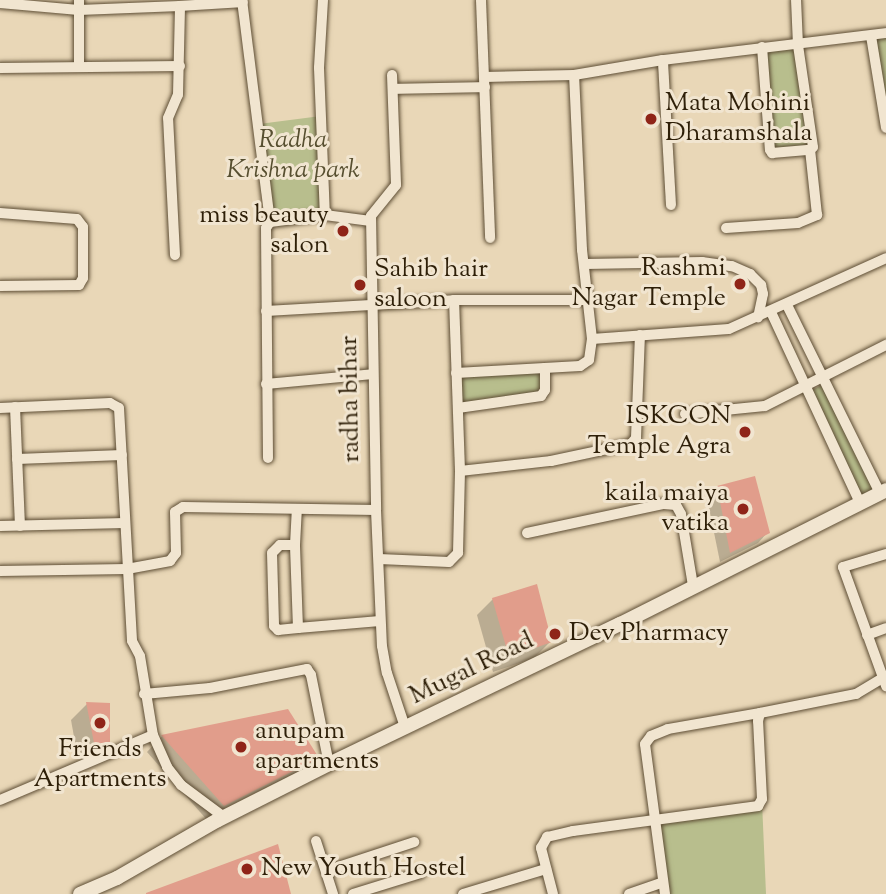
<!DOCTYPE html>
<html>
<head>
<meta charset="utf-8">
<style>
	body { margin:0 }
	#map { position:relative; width:886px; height:894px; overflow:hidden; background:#e9d7b7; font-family:"Sorts Mill Goudy",serif }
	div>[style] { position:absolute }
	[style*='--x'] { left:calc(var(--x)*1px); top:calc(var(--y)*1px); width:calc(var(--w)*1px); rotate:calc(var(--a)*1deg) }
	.green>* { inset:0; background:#b8be8d }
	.shadow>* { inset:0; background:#0003 }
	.building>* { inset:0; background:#e19d8b }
	.roads { filter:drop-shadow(0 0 2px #5d4d34) drop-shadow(0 0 2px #5d4d34) }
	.street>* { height:10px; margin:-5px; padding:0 5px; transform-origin:5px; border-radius:5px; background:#f1e5d0 }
	.secondary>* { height:14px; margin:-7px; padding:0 7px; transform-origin:7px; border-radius:7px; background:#f1e5d0 }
	.dots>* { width:19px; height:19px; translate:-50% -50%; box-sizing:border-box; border:4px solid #f1e5d0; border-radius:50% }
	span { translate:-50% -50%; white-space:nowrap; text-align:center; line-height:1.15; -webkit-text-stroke:6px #f1e5d0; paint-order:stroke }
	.poi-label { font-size:26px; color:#2e1f08 }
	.left { translate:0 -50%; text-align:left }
	.right { translate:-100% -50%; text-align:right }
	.park-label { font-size:26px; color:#574f30; font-style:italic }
	.street-label { font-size:26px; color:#2e1f08 }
</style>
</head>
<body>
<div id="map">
	<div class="green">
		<div style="clip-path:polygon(886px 33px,886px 117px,871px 36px)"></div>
		<div style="clip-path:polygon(798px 45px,810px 150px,772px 153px,762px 47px)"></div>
		<div style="clip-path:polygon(321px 116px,325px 215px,270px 222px,259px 124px)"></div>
		<div style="clip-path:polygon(545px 368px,544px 393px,458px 408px,456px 373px)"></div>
		<div style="clip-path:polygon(826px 383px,877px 488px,857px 497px,808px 392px)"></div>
		<div style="clip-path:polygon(762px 802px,766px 894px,665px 894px,653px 820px)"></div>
	</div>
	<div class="shadow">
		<div style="clip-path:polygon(717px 487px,768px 532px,758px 543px,720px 562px,707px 498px)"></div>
		<div style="clip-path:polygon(493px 599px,550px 642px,534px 658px,493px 672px,477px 615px)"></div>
		<div style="clip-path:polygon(87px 704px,109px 743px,93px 759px,78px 759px,71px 720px)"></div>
		<div style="clip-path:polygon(162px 736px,317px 758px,301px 774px,208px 821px,147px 752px)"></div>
	</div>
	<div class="building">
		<div style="clip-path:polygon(755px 476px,770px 533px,730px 553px,717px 486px)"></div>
		<div style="clip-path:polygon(537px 584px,552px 642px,509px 657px,492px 598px)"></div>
		<div style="clip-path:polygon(86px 702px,110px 703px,110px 744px,94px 743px)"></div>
		<div style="clip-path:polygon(288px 709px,319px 758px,224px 806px,161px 735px)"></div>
		<div style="clip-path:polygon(278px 844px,291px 894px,146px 894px,146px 893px)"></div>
	</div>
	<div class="roads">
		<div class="street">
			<div style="--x:242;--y:0;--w:224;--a:82.8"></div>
			<div style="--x:323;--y:0;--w:68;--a:93.4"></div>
			<div style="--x:319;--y:68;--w:147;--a:87.7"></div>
			<div style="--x:481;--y:0;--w:238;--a:87.8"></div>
			<div style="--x:0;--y:3;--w:79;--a:5.1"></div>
			<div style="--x:79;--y:10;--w:101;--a:-2.3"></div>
			<div style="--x:871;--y:36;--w:93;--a:80.7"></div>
			<div style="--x:762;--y:47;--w:103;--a:85.6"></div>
			<div style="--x:770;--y:150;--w:4;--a:56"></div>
			<div style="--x:772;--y:153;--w:38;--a:-5"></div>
			<div style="--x:79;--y:67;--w:67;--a:-90"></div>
			<div style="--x:0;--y:68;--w:180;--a:-0.6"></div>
			<div style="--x:392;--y:75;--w:110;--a:87.9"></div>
			<div style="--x:396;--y:185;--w:40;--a:129"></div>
			<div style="--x:371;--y:216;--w:294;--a:89"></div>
			<div style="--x:376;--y:510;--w:136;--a:87.5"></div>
			<div style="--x:382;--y:646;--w:27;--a:80"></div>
			<div style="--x:387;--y:673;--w:57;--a:71.6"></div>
			<div style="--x:484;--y:77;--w:90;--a:-1.3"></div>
			<div style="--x:574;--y:75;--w:90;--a:-9.6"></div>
			<div style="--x:393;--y:89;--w:92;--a:-1.2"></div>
			<div style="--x:671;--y:205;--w:145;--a:-93.2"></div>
			<div style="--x:663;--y:60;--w:225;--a:-6.9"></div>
			<div style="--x:0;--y:213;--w:77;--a:4.5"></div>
			<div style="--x:77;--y:219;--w:10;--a:53"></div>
			<div style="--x:83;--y:227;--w:51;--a:90"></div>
			<div style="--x:83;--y:278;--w:8;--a:120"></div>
			<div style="--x:79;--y:285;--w:79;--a:179.3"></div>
			<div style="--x:726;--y:228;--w:72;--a:-4"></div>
			<div style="--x:798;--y:223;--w:21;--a:-23"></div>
			<div style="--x:817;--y:215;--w:65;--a:-96.1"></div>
			<div style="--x:810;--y:150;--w:4;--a:-45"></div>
			<div style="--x:813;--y:147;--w:103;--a:-98.4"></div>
			<div style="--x:798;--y:45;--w:45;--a:-92.5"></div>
			<div style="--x:175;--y:255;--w:137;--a:-92.9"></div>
			<div style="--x:168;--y:118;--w:25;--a:-67"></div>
			<div style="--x:178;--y:95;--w:89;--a:-88.7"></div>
			<div style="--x:180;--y:6;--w:63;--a:-3.6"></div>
			<div style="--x:585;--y:264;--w:117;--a:-1"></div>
			<div style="--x:702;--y:262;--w:30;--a:8"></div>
			<div style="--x:732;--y:266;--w:20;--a:24"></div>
			<div style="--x:750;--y:274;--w:16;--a:45"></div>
			<div style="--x:761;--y:285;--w:9;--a:77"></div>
			<div style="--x:763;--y:294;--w:24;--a:102"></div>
			<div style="--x:787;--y:305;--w:210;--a:63.7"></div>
			<div style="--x:266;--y:311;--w:188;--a:-3.3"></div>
			<div style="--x:454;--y:300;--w:135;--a:0"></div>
			<div style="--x:771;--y:312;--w:211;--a:65"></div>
			<div style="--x:592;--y:339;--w:137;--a:-4.2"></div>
			<div style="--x:729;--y:329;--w:172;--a:-24.3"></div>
			<div style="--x:456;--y:373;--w:124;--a:-3.2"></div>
			<div style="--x:580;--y:366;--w:11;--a:-34"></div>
			<div style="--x:589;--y:360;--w:21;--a:-82"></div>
			<div style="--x:592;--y:339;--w:90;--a:-96.4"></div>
			<div style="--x:582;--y:250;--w:175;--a:-92.6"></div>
			<div style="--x:266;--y:384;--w:107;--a:-5.3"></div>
			<div style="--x:15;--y:407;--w:119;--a:87.6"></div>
			<div style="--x:0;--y:408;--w:110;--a:-2.6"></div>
			<div style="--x:110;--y:403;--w:10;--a:29"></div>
			<div style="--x:119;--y:408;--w:233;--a:86.8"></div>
			<div style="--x:132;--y:641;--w:17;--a:62"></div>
			<div style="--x:140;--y:656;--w:80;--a:80.7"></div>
			<div style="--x:153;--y:735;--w:35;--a:66"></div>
			<div style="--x:167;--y:767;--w:23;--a:52"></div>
			<div style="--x:181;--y:785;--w:54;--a:36.7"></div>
			<div style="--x:458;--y:408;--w:84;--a:-8.2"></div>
			<div style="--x:541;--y:396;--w:7;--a:-56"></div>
			<div style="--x:545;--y:390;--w:22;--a:-90"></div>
			<div style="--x:685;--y:414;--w:80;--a:-5.7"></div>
			<div style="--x:765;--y:406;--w:136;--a:-26.8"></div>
			<div style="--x:268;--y:458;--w:230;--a:-90.5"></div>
			<div style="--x:266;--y:228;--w:7;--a:-56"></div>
			<div style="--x:270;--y:222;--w:55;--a:-7.3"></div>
			<div style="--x:325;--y:215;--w:46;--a:7.4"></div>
			<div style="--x:17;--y:459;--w:105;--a:-2.2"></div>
			<div style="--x:460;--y:471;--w:92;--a:-6.3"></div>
			<div style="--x:551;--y:461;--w:82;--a:-12"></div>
			<div style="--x:631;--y:444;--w:8;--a:-50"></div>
			<div style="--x:636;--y:438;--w:103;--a:-87.8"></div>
			<div style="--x:0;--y:526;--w:125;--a:-1.4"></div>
			<div style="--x:527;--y:533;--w:140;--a:-12"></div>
			<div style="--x:664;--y:504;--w:12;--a:5"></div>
			<div style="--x:676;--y:505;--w:10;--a:61"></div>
			<div style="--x:681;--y:514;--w:73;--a:80.5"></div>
			<div style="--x:295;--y:545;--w:35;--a:-87"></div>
			<div style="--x:886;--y:554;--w:45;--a:163.2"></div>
			<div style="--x:843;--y:567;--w:127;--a:70.1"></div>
			<div style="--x:379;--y:559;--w:70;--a:2.5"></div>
			<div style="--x:449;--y:562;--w:13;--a:-45"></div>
			<div style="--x:458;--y:553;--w:82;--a:-88.6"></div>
			<div style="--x:460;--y:471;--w:171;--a:-92"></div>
			<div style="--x:0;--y:571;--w:127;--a:-0.9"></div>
			<div style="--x:127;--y:569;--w:44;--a:-10.5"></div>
			<div style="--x:170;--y:561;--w:10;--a:-53"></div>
			<div style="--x:176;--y:553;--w:41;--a:-91.4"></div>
			<div style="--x:175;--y:512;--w:9;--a:-32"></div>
			<div style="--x:183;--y:507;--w:193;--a:0.9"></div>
			<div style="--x:298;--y:628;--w:83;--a:-92.1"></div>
			<div style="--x:295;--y:545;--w:15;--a:180"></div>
			<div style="--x:280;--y:545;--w:11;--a:135"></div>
			<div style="--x:272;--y:553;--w:73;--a:88.4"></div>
			<div style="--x:274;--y:626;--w:6;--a:45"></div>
			<div style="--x:278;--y:630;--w:20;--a:-6"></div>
			<div style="--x:298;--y:628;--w:82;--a:-4.9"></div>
			<div style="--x:867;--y:635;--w:20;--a:-20"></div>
			<div style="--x:144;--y:694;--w:66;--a:-5.2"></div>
			<div style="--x:210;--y:688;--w:99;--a:-11.1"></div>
			<div style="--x:307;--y:669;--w:7;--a:56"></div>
			<div style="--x:311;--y:675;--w:91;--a:78.6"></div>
			<div style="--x:0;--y:800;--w:166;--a:-23"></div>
			<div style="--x:316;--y:841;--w:56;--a:72.2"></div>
			<div style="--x:326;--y:871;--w:93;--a:-18.2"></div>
			<div style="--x:353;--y:894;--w:71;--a:-17.2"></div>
			<div style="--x:463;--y:894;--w:87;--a:-16.8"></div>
			<div style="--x:553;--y:894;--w:48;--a:-104.6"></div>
			<div style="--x:541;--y:848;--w:13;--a:-61"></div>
			<div style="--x:547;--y:837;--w:27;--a:-13"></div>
			<div style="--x:573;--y:831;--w:187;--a:-7.7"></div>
			<div style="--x:758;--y:806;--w:8;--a:-60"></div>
			<div style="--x:762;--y:799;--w:78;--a:-92.9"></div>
			<div style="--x:758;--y:721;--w:8;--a:-76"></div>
			<div style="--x:760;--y:713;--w:98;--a:-11.2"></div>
			<div style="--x:856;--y:694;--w:35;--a:-31"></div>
			<div style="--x:629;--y:894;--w:36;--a:-19"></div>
			<div style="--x:665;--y:894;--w:151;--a:-97.6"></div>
			<div style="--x:645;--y:744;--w:10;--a:-53"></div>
			<div style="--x:651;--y:736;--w:18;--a:-22"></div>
			<div style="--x:668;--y:729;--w:93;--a:-9.9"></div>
		</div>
		<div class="secondary">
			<div style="--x:80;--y:894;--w:40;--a:-23.4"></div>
			<div style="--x:117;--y:878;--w:116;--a:-29.9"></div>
			<div style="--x:218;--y:820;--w:124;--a:-26.8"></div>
			<div style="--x:329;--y:764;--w:323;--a:-25.7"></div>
			<div style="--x:620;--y:624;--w:298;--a:-26.7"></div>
		</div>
	</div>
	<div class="dots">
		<div style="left:651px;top:119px;background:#8f2418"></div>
		<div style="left:343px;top:231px;background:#8f2418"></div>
		<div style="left:740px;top:284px;background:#8f2418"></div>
		<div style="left:360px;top:285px;background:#8f2418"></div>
		<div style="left:745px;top:432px;background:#8f2418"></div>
		<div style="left:743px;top:509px;background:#8f2418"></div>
		<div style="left:555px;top:634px;background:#8f2418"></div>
		<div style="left:100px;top:723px;background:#8f2418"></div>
		<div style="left:241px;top:747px;background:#8f2418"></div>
		<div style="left:247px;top:869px;background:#8f2418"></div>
	</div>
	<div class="poi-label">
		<span class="left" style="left:665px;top:119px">Mata Mohini<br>Dharamshala</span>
		<span class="right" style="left:329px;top:231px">miss beauty<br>salon</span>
		<span class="right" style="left:726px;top:284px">Rashmi<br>Nagar Temple</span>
		<span class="left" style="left:374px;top:285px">Sahib hair<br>saloon</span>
		<span class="right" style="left:731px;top:432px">ISKCON<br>Temple Agra</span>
		<span class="right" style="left:729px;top:509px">kaila maiya<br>vatika</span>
		<span class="left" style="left:569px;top:634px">Dev Pharmacy</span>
		<span class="left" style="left:255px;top:747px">anupam<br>apartments</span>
		<span style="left:100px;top:765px">Friends<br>Apartments</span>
		<span class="left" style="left:261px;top:869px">New Youth Hostel</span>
	</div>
	<div class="park-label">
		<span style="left:293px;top:156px">Radha<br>Krishna park</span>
	</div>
	<div class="street-label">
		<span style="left:351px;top:399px;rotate:-91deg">radha bihar</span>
		<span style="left:472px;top:669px;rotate:-26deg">Mugal Road</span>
	</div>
</div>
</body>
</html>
